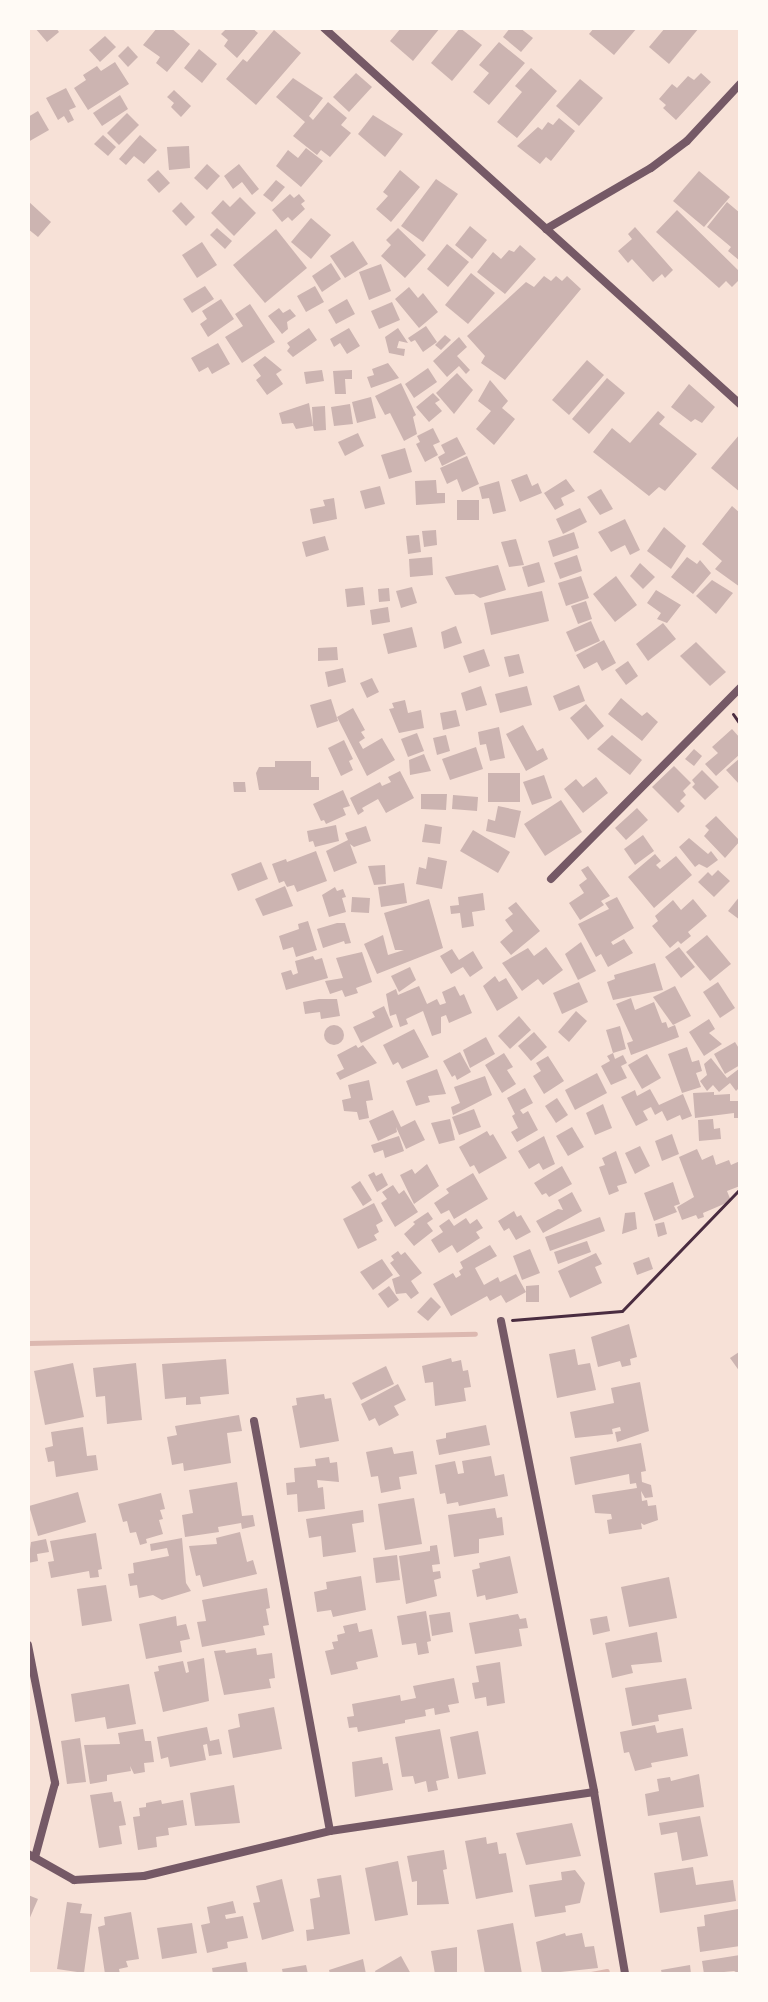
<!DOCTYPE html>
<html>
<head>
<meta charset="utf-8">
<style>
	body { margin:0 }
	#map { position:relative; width:768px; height:2002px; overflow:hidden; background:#f7e1d7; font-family:Barlow,sans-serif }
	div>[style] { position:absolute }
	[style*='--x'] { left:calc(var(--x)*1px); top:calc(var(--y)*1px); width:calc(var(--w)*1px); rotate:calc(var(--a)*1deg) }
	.stream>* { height:5px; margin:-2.5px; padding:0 2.5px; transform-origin:2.5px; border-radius:2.5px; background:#dcb8b0 }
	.building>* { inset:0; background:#ccb4b1 }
	.round { border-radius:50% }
	.path>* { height:3px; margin:-1.5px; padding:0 1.5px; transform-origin:1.5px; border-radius:1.5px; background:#4a2c40 }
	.minor>* { height:8px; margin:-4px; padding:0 4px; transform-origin:4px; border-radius:4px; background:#755966 }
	span { translate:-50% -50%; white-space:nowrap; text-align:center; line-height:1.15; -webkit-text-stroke:8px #fffaf5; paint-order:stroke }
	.frame { position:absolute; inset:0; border:30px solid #fffaf5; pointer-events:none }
</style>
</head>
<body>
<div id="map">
	<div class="stream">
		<div style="--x:28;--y:1343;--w:447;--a:-1.2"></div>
		<div style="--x:591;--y:1974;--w:16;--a:-11"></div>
	</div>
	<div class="building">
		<div style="clip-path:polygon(35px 28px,56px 28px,59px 32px,47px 42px)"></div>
		<div style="clip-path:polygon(157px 28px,171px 28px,190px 44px,167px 72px,156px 63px,160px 57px,143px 45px)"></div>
		<div style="clip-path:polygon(227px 28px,252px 28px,258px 33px,237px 58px,224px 46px,228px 40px,221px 34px)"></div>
		<div style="clip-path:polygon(401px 28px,440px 28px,413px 61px,390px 41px)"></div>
		<div style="clip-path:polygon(460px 28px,482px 45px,452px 81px,431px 63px)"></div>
		<div style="clip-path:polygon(510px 28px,520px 28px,533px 38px,521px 52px,503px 37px)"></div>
		<div style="clip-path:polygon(594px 28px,637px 28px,614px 55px,589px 34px)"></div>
		<div style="clip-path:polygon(665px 28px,699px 28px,669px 64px,649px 47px)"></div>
		<div style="clip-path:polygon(274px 30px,301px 53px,256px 105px,226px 79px,243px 59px,247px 62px)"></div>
		<div style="clip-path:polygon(105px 36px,116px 47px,100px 62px,89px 50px)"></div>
		<div style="clip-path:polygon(499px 42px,525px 63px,489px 105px,473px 92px,489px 73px,479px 65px)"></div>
		<div style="clip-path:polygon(128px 46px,138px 57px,128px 67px,118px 56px)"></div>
		<div style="clip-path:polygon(199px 49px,217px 64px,202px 83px,184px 68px)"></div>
		<div style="clip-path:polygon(115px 62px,129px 84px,88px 110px,74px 88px,86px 80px,83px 75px,97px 66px,101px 71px)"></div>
		<div style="clip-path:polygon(531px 68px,557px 91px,517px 138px,497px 122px,522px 92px,515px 86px)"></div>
		<div style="clip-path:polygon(356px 73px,372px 87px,349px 112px,333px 97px)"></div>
		<div style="clip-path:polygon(701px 73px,711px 82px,676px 120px,663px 108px,666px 105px,659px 99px,672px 84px,677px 88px,688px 76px,694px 80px)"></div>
		<div style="clip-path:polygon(293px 78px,323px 98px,309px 116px,313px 120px,328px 102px,347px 118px,341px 125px,351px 133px,330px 157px,321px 150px,317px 155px,293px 136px,305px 122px,276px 97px)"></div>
		<div style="clip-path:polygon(580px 79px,603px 98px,579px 126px,556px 106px)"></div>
		<div style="clip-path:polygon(66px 88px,76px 107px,69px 110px,74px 120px,68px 123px,64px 116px,58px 120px,46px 98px)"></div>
		<div style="clip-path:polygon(174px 90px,191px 106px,181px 117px,171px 107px,174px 103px,167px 97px)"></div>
		<div style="clip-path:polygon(120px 95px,128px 109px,102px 126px,93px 113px)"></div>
		<div style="clip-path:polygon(38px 111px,49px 130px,28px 142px,28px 117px)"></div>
		<div style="clip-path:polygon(127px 113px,139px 125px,119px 145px,107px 133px)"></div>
		<div style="clip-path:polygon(373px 115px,403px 134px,385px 157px,358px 134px)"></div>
		<div style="clip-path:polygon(559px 118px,575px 131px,551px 161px,546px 157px,540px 164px,517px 146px,538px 127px,542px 130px,548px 122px,553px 125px)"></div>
		<div style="clip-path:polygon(103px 135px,116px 147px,108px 156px,94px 144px)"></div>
		<div style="clip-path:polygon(140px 135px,157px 150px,144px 164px,134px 156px,126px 165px,119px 159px)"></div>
		<div style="clip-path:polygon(189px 146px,190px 168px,169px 170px,167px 147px)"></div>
		<div style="clip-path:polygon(306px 148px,323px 161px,301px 187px,276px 166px,288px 150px,298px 158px)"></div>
		<div style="clip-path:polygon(207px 164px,220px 176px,207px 190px,194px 178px)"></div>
		<div style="clip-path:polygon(239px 164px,259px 189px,252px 195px,242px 182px,233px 189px,224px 176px)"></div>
		<div style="clip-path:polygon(158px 170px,170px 183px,159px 193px,147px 180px)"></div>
		<div style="clip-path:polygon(400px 170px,420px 187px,391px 222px,376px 209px,388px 196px,383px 192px)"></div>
		<div style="clip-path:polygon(699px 171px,730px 197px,704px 227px,673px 201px)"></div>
		<div style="clip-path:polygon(436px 179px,458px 194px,423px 242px,401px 226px)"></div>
		<div style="clip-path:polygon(276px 180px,285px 187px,272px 202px,263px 195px)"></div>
		<div style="clip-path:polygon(290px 194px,294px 198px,299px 194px,305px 201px,301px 204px,305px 209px,292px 221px,288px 217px,282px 222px,272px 210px)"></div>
		<div style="clip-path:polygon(240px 197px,256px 213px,234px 236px,211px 213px,223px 200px,230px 207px)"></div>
		<div style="clip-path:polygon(28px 201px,51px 222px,38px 237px,28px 229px)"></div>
		<div style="clip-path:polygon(181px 202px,195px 217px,186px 226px,172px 211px)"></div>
		<div style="clip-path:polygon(727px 202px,740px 213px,740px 261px,728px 251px,731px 247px,707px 227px)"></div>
		<div style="clip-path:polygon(677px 210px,740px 272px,740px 279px,732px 287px,726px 281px,719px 288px,656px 232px)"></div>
		<div style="clip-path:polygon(311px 218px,331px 235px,311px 259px,291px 242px)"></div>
		<div style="clip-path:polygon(470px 226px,487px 240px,472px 259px,455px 245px)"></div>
		<div style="clip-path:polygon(635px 227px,673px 270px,665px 278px,662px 274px,653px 282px,632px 259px,628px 263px,618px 251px,632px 239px,628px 234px)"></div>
		<div style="clip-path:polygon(217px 228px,232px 241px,225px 249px,210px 235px)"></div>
		<div style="clip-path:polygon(398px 228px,426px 255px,405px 278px,381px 256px,391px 245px,386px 240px)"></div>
		<div style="clip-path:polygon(276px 229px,307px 268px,265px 303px,233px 265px)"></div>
		<div style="clip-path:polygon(353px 241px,368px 264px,345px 278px,330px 256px)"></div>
		<div style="clip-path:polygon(202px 242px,217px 265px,197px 278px,182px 255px)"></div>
		<div style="clip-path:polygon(447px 244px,469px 262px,448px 287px,427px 269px)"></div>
		<div style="clip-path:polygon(520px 245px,536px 259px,505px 294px,477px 272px,493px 252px,501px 259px,509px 250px,514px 252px)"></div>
		<div style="clip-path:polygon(331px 263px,341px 279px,322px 292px,312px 276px)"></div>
		<div style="clip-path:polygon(381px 264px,391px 291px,369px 300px,359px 272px)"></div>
		<div style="clip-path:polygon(471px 273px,495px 293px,468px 324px,445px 305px)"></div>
		<div style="clip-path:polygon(544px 276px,551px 281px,556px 276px,562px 281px,567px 276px,581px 289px,505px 380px,481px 363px,485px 356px,467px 336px,526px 282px,534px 287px)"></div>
		<div style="clip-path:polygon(205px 286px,214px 299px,192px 313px,183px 299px)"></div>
		<div style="clip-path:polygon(315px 286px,324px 302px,306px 312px,297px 296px)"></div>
		<div style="clip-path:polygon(409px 287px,418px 298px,423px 293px,438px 312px,419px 328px,395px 299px)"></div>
		<div style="clip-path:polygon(221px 299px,234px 319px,208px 337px,200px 324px,207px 319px,202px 311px)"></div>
		<div style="clip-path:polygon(347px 299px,355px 314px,336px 324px,328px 310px)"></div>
		<div style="clip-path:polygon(392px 302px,400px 320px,379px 329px,371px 311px)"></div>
		<div style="clip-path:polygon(250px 304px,275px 342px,242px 363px,225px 337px,243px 326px,235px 314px)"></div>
		<div style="clip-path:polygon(279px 308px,283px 313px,290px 309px,296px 316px,287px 322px,288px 329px,282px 334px,268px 316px)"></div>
		<div style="clip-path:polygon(426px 326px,437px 342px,423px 352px,415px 340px,411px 342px,408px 338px)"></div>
		<div style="clip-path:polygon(309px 328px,317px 340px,293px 357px,287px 351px,290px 347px,287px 343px)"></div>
		<div style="clip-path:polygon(349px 328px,360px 346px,347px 354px,340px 343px,334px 347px,330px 339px)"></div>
		<div style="clip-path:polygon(398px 328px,408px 343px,399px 341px,397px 348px,405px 349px,404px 356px,389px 353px,385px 337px)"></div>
		<div style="clip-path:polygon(445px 335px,451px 340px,441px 350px,435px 345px)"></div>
		<div style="clip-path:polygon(459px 337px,467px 347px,457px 356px,470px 370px,466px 374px,459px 366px,447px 377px,433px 361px)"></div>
		<div style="clip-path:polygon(218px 343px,230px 364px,212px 374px,208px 367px,199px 372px,191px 358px)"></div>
		<div style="clip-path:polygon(265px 356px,282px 370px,276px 374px,283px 384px,267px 395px,256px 380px,261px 376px,253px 365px)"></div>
		<div style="clip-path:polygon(587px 360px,604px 375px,569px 415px,552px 400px)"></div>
		<div style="clip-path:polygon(388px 363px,399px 378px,371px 388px,367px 377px,374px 375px,372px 369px)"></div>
		<div style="clip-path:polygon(428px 368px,437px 382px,414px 398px,405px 384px)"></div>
		<div style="clip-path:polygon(322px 370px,324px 381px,306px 384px,304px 372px)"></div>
		<div style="clip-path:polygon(352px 370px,352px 379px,345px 379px,346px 394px,335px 394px,333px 371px)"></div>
		<div style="clip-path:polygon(457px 373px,473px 390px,454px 414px,436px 393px)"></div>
		<div style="clip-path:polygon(607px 378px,625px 393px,589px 434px,572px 419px)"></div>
		<div style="clip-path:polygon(490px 380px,508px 401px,502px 408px,515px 419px,494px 445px,476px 429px,491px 411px,478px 401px)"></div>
		<div style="clip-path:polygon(401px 383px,416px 415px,413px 417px,417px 434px,404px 441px,390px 413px,385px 415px,375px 396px)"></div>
		<div style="clip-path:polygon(689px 384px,715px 407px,702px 423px,695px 419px,691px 422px,671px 407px)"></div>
		<div style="clip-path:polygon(433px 393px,440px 400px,435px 403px,442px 411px,429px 422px,416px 407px)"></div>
		<div style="clip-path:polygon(371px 397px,376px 418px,357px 423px,352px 402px)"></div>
		<div style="clip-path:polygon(309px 403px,313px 426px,312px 407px,325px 406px,326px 430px,314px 431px,313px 426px,296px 429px,293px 423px,282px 424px,279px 413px)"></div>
		<div style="clip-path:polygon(350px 404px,353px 424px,334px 426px,331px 407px)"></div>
		<div style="clip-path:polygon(658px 411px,665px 417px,659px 424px,697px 454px,665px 491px,659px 487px,649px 496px,593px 452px,612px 428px,630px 443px)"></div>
		<div style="clip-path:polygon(433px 428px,440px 442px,433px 445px,438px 455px,425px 462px,416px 444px,420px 442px,417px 436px)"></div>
		<div style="clip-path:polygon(358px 433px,364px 446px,345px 456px,338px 442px)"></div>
		<div style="clip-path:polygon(740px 434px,740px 492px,711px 468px)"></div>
		<div style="clip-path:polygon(457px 437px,466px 454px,442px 466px,438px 457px,445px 453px,441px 445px)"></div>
		<div style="clip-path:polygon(405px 448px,412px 472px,389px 479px,381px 455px)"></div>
		<div style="clip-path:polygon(467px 456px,479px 484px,462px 492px,457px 479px,447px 484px,440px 468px)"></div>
		<div style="clip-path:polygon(527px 474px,532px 486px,538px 483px,542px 493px,520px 502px,511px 480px)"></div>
		<div style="clip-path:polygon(566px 479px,575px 491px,561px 498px,564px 505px,555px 510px,544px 493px)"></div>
		<div style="clip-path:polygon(436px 480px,437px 493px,445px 493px,445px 503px,416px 505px,415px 481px)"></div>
		<div style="clip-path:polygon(499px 481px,506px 511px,493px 514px,489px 498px,482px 499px,479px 487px)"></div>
		<div style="clip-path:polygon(380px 486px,385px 504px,365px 509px,360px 491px)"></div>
		<div style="clip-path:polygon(601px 489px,613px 509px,600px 515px,587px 497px)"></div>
		<div style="clip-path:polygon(334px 498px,337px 519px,313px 524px,310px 509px,325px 506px,323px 500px)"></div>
		<div style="clip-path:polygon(457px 500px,479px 500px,479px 520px,457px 520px)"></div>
		<div style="clip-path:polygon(732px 506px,740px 513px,740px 587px,715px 569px,722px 561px,702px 544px)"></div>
		<div style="clip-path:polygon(580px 508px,587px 522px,563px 534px,556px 519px)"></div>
		<div style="clip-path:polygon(625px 519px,640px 550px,630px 555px,625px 545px,611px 552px,598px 532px)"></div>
		<div style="clip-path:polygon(664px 527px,686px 546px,671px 569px,647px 551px)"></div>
		<div style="clip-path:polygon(436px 530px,437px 545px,424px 547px,422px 531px)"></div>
		<div style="clip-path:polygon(574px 532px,579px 548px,553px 557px,548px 541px)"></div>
		<div style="clip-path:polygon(419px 535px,421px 552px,408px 554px,406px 536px)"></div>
		<div style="clip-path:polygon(325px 536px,329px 550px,306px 557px,302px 542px)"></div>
		<div style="clip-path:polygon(516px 539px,524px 565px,509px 567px,501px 542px)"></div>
		<div style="clip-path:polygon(577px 555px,582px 571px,560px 579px,554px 563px)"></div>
		<div style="clip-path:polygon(432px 557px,433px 575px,410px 577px,409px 559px)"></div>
		<div style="clip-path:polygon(687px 557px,697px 564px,700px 560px,711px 573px,693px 594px,671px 577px)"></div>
		<div style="clip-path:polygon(539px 562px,545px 582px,528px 587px,522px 567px)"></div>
		<div style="clip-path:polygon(640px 563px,655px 577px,643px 589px,630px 576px)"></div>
		<div style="clip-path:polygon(498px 565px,506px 590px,480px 598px,474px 594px,455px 595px,445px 577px)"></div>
		<div style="clip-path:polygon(581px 576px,589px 598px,566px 606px,558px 583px)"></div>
		<div style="clip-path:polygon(616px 576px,637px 605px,615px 622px,593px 594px)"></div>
		<div style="clip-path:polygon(712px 580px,733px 593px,716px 614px,696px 596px)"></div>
		<div style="clip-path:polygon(363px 587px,365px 605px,347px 607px,345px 589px)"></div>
		<div style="clip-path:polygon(412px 587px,417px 603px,401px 608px,396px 591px)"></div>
		<div style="clip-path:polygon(389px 588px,390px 601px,379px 602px,378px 589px)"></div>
		<div style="clip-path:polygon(656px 590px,681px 605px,667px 623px,657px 619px,661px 613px,647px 603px)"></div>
		<div style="clip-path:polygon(542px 591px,549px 621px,491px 635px,484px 603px)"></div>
		<div style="clip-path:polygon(586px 601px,592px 619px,578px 624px,571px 606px)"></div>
		<div style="clip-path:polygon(388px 607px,390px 622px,372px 625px,370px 610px)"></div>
		<div style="clip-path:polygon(591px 621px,600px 641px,575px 652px,566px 632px)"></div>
		<div style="clip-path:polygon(663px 623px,676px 639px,648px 661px,636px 644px)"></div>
		<div style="clip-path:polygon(456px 626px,462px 643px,444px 649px,441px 632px)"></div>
		<div style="clip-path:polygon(412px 627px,417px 647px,388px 654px,383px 634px)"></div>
		<div style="clip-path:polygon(604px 640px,616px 663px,602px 671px,597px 662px,584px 669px,576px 655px)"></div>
		<div style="clip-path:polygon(696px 642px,726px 672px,710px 686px,680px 656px)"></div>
		<div style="clip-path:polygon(337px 647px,338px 660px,318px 661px,318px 648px)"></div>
		<div style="clip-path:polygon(484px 649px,490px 666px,469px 673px,463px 656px)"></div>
		<div style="clip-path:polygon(519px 654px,524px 673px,509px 677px,504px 657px)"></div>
		<div style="clip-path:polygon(628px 661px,638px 676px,626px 685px,615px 670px)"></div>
		<div style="clip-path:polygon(343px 668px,346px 682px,328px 687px,325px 672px)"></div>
		<div style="clip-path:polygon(372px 678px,379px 692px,367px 698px,360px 683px)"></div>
		<div style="clip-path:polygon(579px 685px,585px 701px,559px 711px,553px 696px)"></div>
		<div style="clip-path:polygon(481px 686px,487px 705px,466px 711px,461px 693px)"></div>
		<div style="clip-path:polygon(527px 686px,532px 705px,500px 713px,495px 694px)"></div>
		<div style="clip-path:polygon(621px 698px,642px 716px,647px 712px,658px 722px,642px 741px,608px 714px)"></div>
		<div style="clip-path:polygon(331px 699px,338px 721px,317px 728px,310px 705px)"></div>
		<div style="clip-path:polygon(405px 700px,408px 713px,421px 710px,424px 728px,399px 733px,389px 709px,394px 708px,392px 703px)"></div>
		<div style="clip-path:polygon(586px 704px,604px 726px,588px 740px,570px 718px)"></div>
		<div style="clip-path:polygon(353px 708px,365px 730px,361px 732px,365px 738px,359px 742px,363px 749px,382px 738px,395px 760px,367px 776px,337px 717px)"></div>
		<div style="clip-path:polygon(456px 710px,460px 726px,443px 730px,440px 713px)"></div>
		<div style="clip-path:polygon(523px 725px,537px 751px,543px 748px,548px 759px,526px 771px,506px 734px)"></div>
		<div style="clip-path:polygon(499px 727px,505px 758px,490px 761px,486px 744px,480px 745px,478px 732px)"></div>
		<div style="clip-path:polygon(732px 729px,740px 738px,740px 754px,716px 776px,705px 764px,718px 753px,712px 747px)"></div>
		<div style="clip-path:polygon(417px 733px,424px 751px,408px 757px,401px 739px)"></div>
		<div style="clip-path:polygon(446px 735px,450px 751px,437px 755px,433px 738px)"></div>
		<div style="clip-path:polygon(612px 735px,642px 760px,630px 775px,597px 749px)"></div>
		<div style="clip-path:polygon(344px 740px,353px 759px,349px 761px,353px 770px,341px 776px,328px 748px)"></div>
		<div style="clip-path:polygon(476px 747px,483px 769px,450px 780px,442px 759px)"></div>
		<div style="clip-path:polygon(694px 749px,702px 756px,694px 766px,685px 759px)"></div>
		<div style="clip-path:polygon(424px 754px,431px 771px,410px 775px,409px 760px)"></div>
		<div style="clip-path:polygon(740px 758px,740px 785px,726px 770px)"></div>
		<div style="clip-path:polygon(275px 761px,311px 761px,311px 777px,319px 777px,319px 790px,259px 790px,256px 773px,259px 767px,275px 767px)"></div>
		<div style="clip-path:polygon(674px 766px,691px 783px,683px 791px,686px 795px,680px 801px,685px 806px,678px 813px,652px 787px)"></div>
		<div style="clip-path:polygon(702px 770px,719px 787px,705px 800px,692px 787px,695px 784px,692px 780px)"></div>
		<div style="clip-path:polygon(400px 771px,414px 798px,386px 813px,378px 799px,362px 808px,364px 811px,358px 815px,350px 798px,380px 782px,382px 786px,391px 782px,388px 777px)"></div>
		<div style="clip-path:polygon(488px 773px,520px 773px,520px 802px,488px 802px)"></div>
		<div style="clip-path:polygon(544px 775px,552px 798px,532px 805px,523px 782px)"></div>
		<div style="clip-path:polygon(596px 777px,608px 793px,583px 813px,564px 789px,576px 779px,583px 787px)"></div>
		<div style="clip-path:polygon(233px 782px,245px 782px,246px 792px,234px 792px)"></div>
		<div style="clip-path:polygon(343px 790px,350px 806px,343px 808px,346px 815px,326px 824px,324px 820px,321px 821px,313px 804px)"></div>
		<div style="clip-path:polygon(421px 794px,447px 794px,446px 810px,421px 809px)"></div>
		<div style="clip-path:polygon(453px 795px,478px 797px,477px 811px,452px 809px)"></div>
		<div style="clip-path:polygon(561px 800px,582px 832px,545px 856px,524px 824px)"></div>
		<div style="clip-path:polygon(498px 806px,521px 811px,515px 838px,486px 831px,488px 819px,495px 821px)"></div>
		<div style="clip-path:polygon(637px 808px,648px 820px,626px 840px,615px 828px)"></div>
		<div style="clip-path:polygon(716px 816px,740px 841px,725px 858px,704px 836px,709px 830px,705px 826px)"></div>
		<div style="clip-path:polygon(425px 824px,442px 827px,440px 844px,422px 842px)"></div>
		<div style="clip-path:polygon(336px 825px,339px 841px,315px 847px,313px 841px,309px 842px,307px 831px)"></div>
		<div style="clip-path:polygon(366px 826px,371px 841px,354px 847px,350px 844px,357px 863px,334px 872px,326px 851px,348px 840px,345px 833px)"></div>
		<div style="clip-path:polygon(473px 830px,510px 852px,498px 873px,460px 851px)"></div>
		<div style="clip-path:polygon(643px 835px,654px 851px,635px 865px,624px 849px)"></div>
		<div style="clip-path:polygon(689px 838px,708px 854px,711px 851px,718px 860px,707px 868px,699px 864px,695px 867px,679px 847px)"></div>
		<div style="clip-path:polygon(316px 851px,327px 881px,297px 892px,294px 885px,287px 887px,284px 881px,279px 883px,272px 864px,286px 859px,287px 862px)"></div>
		<div style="clip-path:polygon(655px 854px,661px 861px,656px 865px,660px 869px,676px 856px,692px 875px,654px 908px,628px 877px)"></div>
		<div style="clip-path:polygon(428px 857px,447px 861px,442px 889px,416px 884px,419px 867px,426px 869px)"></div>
		<div style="clip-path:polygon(261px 862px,268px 879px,238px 891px,231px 874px)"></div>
		<div style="clip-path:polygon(385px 865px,386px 884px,374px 885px,368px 866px)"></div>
		<div style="clip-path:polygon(588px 866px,610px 896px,601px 901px,604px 905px,580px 920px,569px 903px,584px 893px,579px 885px,587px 879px,581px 870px)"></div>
		<div style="clip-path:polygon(718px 870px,730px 881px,714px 897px,698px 882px,708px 872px,712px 876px)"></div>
		<div style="clip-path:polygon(404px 883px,407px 903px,381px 907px,378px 887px)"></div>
		<div style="clip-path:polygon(285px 886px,293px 906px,263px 916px,255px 899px)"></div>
		<div style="clip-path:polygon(335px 887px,337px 891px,343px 889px,346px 897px,342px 898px,346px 912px,329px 917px,322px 895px)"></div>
		<div style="clip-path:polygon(483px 893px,485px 910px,472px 912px,474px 926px,462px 928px,460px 913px,451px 914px,450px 906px,459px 905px,458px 897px)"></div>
		<div style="clip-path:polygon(740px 896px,740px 920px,728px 911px)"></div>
		<div style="clip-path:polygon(352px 897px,370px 898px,369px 913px,351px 912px)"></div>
		<div style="clip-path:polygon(617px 897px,634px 928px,611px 942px,613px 945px,624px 939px,633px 953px,608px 967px,601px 954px,596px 957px,578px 924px,609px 909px,605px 903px)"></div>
		<div style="clip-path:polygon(429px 899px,443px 948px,377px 974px,364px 944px,383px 935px,388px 955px,404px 950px,395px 950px,384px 913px)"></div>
		<div style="clip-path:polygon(693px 899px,707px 916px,688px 932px,691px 936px,681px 944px,678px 941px,670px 948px,652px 926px,658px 921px,655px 916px,673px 900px,681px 910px)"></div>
		<div style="clip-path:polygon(516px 902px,540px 931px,511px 955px,500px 942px,513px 931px,505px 920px,513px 914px,508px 908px)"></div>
		<div style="clip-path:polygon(308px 921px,317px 950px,296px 957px,293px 947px,283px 950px,279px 936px,299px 929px,298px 924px)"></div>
		<div style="clip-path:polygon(337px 923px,345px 923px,351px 943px,345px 944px,344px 941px,323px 948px,317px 929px)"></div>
		<div style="clip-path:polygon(707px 935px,731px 964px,710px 981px,686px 952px)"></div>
		<div style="clip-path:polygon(581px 942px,596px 971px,578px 980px,565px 954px)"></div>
		<div style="clip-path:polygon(546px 947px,563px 970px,543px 985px,538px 979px,522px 991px,502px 963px,528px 948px,534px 956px)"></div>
		<div style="clip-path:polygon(679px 947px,695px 967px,681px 978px,665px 957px)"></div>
		<div style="clip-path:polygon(452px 949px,459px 960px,473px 951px,483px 968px,470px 977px,463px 967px,451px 974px,440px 956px)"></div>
		<div style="clip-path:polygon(362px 952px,372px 982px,356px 988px,358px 993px,345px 997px,342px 990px,330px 994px,325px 981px,343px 978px,336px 958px)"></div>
		<div style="clip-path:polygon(313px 956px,315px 960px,322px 958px,328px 978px,286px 990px,281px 973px,291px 970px,293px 975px,298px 973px,295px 961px)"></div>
		<div style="clip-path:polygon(655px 963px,663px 990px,613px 1000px,607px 982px,615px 979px,614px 975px)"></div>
		<div style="clip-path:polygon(410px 967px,416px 980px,399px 992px,391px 976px)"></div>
		<div style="clip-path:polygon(495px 976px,499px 982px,506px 978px,518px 998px,497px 1011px,483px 986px)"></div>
		<div style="clip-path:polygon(579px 982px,588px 1002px,562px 1014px,553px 993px)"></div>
		<div style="clip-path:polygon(718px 982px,735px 1008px,720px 1018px,703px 992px)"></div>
		<div style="clip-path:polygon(419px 986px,427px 1004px,437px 999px,440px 1005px,446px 1003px,442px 992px,455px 986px,460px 996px,464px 994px,472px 1013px,449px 1023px,446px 1015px,441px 1017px,441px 1033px,432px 1036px,423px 1011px,406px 1019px,408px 1024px,400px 1027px,396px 1014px,390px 1016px,386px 994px,396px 989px,398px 995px)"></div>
		<div style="clip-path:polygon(675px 986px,691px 1016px,673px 1025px,653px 997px)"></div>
		<div style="clip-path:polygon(631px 998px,635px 1010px,654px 1002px,662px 1023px,666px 1022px,668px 1028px,675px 1025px,679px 1037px,631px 1055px,627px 1043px,633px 1041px,616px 1004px)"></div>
		<div style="clip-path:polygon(319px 999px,337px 999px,340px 1016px,321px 1019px,320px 1012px,305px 1014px,303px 1002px)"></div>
		<div style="clip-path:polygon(384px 1006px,393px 1027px,361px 1043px,353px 1027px,375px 1017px,372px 1012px)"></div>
		<div style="clip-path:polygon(576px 1011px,587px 1021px,569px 1042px,558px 1032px)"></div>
		<div style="clip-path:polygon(519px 1016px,531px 1030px,510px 1049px,498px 1036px)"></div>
		<div style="clip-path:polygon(709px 1019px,715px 1029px,709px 1033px,722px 1044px,704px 1056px,689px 1032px)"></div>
		<div class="round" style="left:324px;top:1025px;width:20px;height:20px"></div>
		<div style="clip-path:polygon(620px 1026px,626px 1049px,613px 1053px,606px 1030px)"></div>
		<div style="clip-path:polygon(414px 1029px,429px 1057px,402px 1069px,398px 1062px,393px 1065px,383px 1045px)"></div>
		<div style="clip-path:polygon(534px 1032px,547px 1047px,531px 1061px,518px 1046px)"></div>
		<div style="clip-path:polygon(486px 1037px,495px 1054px,470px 1068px,463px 1050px)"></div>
		<div style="clip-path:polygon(735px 1042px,740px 1050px,740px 1065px,725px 1074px,714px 1054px)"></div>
		<div style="clip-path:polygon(356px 1045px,358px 1048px,363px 1045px,377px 1063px,340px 1080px,336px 1073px,344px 1069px,337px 1055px)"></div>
		<div style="clip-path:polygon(687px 1047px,692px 1062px,699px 1060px,702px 1071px,696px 1073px,701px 1087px,682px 1093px,668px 1054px)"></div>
		<div style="clip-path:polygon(460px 1052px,471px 1072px,457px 1080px,455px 1075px,452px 1077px,443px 1061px)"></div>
		<div style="clip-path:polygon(504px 1053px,513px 1067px,507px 1070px,516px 1084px,502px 1093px,485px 1065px)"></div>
		<div style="clip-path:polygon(613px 1053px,615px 1059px,623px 1055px,627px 1063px,621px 1066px,627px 1078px,611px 1085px,601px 1066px,610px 1061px,607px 1056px)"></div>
		<div style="clip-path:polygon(647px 1054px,661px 1078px,642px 1089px,628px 1065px)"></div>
		<div style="clip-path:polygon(548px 1056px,564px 1081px,544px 1094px,533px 1076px,541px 1071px,536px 1063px)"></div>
		<div style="clip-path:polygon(711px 1058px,727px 1078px,740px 1068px,740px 1087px,736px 1091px,730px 1083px,719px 1092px,713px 1085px,707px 1091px,700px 1081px,707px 1075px,704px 1064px)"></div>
		<div style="clip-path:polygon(437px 1069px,446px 1094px,428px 1096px,430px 1102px,416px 1106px,406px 1081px)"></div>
		<div style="clip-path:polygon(597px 1073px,607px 1093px,575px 1110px,565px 1090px)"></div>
		<div style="clip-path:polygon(485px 1076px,492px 1095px,453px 1115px,451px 1107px,460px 1103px,454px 1087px)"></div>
		<div style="clip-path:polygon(369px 1080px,373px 1100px,366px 1101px,369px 1118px,359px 1120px,357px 1112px,344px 1111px,342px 1100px,351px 1098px,348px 1085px)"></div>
		<div style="clip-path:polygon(525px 1088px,533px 1103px,520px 1110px,523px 1114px,528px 1111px,538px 1130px,517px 1142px,511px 1132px,518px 1128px,512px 1116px,515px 1114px,507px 1098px)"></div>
		<div style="clip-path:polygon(650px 1089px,659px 1105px,683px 1094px,692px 1116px,682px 1120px,680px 1115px,667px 1121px,662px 1111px,655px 1115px,651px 1107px,643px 1111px,648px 1120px,636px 1126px,621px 1097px,635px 1090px,637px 1096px)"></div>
		<div style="clip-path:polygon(714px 1092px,714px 1095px,730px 1094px,730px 1101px,740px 1101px,740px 1118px,734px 1118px,734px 1113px,695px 1118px,693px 1093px)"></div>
		<div style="clip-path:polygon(557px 1098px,568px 1115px,556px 1123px,545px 1106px)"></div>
		<div style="clip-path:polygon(603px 1104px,612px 1128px,595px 1135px,586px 1113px)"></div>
		<div style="clip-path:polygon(474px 1109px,481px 1127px,459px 1135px,452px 1117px)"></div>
		<div style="clip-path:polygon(393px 1110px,401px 1127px,415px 1120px,425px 1140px,406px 1149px,396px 1127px,397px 1132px,378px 1141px,369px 1121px)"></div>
		<div style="clip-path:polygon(450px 1119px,455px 1140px,439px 1144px,431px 1123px)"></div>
		<div style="clip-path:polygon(713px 1119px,714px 1129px,720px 1128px,721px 1139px,699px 1141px,698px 1120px)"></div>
		<div style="clip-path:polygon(572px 1127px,584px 1147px,568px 1156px,556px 1136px)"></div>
		<div style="clip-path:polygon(487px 1131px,490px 1136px,493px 1134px,507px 1158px,479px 1174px,474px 1165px,470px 1167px,459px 1147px)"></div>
		<div style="clip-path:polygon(672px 1134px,679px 1154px,662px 1161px,655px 1141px)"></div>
		<div style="clip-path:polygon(399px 1136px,404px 1151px,385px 1158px,383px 1150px,374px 1153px,371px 1145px)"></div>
		<div style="clip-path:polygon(544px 1136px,555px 1164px,543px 1170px,539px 1163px,529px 1169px,518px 1151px)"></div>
		<div style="clip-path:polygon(640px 1146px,650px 1166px,635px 1174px,625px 1153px)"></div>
		<div style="clip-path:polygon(697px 1149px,702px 1160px,713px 1155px,716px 1165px,729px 1160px,731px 1165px,740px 1161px,740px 1186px,727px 1191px,731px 1201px,703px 1213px,704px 1217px,698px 1219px,696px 1215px,682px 1220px,677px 1207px,694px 1197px,679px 1157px)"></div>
		<div style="clip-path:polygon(616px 1151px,627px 1183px,617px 1186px,619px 1191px,609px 1195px,599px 1167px,605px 1165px,602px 1158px)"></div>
		<div style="clip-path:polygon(427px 1164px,439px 1186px,414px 1204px,400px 1175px,412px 1169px,415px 1174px)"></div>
		<div style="clip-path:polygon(562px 1166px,572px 1184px,549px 1197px,546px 1193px,542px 1195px,534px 1183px)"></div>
		<div style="clip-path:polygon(374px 1172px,376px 1176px,382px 1173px,388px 1185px,377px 1192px,368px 1175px)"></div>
		<div style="clip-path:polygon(473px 1173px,488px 1199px,454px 1219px,449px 1210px,441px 1214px,434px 1203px,449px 1193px,446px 1189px)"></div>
		<div style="clip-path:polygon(360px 1181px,372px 1200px,363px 1206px,351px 1187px)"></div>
		<div style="clip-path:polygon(673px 1182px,680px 1204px,674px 1206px,677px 1212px,654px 1221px,644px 1193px)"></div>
		<div style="clip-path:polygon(393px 1185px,399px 1194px,404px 1190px,418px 1212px,395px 1227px,381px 1203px,387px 1199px,382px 1192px)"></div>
		<div style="clip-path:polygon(572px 1192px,582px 1211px,543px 1233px,536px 1221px,558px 1209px,563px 1210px,558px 1200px)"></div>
		<div style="clip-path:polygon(374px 1203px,383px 1221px,376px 1225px,379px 1232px,374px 1235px,377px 1240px,358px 1249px,343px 1219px)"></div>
		<div style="clip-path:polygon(514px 1211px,517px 1217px,521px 1215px,531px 1232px,516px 1240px,509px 1228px,504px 1231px,498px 1221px)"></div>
		<div style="clip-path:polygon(428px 1212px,433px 1219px,427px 1223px,433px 1231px,414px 1246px,404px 1234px,415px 1224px,413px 1222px)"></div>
		<div style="clip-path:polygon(635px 1212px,637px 1229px,622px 1234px,625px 1213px)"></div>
		<div style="clip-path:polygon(600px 1217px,605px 1231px,550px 1251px,545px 1237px)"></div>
		<div style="clip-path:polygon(466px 1218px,470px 1224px,477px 1219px,483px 1228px,476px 1232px,480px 1238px,457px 1253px,452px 1245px,439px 1253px,431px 1240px,443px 1232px,439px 1226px,449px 1219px,454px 1226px)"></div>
		<div style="clip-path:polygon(664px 1222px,667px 1234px,658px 1237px,655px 1224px)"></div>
		<div style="clip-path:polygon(587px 1241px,591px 1252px,558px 1264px,554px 1252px)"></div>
		<div style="clip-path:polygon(490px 1245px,497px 1256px,475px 1268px,484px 1285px,498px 1277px,500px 1282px,516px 1274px,526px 1292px,506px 1303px,501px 1295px,490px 1301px,487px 1296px,451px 1316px,433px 1284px,453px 1273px,456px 1278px,461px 1275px,459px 1271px,463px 1268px,460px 1262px)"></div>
		<div style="clip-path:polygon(530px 1249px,540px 1273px,522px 1280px,513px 1256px)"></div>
		<div style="clip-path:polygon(398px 1251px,401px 1255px,405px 1252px,422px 1273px,411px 1281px,419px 1293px,411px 1299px,406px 1293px,396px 1294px,392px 1279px,400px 1276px,390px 1263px,394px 1260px,391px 1256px)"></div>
		<div style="clip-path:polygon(596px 1253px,602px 1264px,595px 1267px,602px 1283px,570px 1298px,558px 1271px)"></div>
		<div style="clip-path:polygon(649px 1257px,653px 1269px,637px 1275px,633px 1263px)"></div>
		<div style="clip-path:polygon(382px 1259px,393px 1275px,373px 1290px,360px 1272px)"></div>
		<div style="clip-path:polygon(539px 1285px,539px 1302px,526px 1302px,526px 1286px)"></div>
		<div style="clip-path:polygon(389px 1286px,399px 1300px,388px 1308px,378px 1294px)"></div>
		<div style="clip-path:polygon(431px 1297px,441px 1307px,428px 1321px,417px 1312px)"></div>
		<div style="clip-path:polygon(629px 1324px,637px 1357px,630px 1359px,631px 1365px,622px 1367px,620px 1361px,598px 1367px,591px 1337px)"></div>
		<div style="clip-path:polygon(575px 1349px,578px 1365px,590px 1363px,596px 1390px,557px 1398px,549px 1354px)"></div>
		<div style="clip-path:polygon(739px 1352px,740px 1353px,740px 1372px,730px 1358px)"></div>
		<div style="clip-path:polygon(451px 1358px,452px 1362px,461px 1360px,463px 1371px,468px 1370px,471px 1387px,464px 1388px,466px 1401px,435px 1406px,433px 1382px,425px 1383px,422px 1366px)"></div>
		<div style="clip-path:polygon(226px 1359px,229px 1394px,200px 1397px,201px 1404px,186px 1405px,186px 1397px,165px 1399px,162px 1364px)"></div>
		<div style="clip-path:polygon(73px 1363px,84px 1417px,45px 1425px,34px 1371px)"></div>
		<div style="clip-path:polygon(136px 1363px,142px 1420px,107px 1424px,105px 1396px,96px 1397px,93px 1368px)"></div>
		<div style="clip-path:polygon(386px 1366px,394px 1384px,361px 1400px,352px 1383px)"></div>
		<div style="clip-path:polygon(640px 1382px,649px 1431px,617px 1442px,615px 1432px,621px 1431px,620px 1427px,612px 1429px,613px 1434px,575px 1438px,570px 1412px,614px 1403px,611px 1388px)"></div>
		<div style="clip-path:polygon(398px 1384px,406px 1400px,394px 1406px,399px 1415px,379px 1426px,375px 1418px,369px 1421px,361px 1404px)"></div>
		<div style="clip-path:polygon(324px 1394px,325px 1399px,331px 1398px,339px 1441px,300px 1448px,292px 1406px,297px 1405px,296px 1398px)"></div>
		<div style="clip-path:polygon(239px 1415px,242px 1431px,227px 1433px,231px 1463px,184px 1471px,183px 1463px,172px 1465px,167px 1437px,177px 1435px,175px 1426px)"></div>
		<div style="clip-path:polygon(486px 1425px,490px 1445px,439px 1455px,436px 1440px,446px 1438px,446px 1433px)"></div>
		<div style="clip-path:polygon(83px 1427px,87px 1456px,96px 1455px,98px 1470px,56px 1477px,54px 1461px,48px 1462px,45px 1448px,53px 1446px,51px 1432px)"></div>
		<div style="clip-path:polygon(641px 1443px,646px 1471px,641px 1472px,642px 1482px,651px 1485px,653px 1497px,645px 1498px,641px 1491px,642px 1501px,647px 1500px,648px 1506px,656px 1505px,658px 1520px,644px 1525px,641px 1523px,642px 1529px,609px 1534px,607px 1520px,612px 1519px,611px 1514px,595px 1513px,592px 1495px,637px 1488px,636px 1483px,630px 1484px,629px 1474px,575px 1485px,570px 1457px)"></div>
		<div style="clip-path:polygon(392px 1447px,394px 1454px,413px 1451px,417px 1474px,399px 1477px,401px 1489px,381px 1493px,378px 1476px,371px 1477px,366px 1452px)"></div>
		<div style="clip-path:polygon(491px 1456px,495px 1476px,504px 1474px,508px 1496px,459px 1506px,458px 1502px,447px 1504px,445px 1493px,440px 1494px,435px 1465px,455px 1461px,458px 1474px,464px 1473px,462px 1461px)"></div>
		<div style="clip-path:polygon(329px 1457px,330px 1463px,337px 1462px,339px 1482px,317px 1480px,318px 1488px,323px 1487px,325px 1509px,298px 1512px,297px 1494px,287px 1495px,286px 1483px,295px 1482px,294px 1468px,316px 1466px,315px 1459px)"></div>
		<div style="clip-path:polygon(237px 1482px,242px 1516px,253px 1515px,255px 1526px,242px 1529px,241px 1523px,218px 1527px,219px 1532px,185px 1537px,182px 1515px,193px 1513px,189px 1490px)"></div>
		<div style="clip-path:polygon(78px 1492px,86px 1522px,38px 1536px,29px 1506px)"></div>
		<div style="clip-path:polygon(161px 1493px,165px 1509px,160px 1510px,163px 1519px,159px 1520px,163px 1534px,146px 1539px,147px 1543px,140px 1545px,136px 1532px,130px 1533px,127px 1521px,123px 1522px,118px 1504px)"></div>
		<div style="clip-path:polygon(414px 1498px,422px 1544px,385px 1550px,378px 1504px)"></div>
		<div style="clip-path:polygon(495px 1508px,497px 1518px,502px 1517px,504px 1535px,479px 1539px,479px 1553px,454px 1557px,448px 1515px)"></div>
		<div style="clip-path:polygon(363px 1510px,364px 1522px,352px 1524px,356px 1552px,323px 1557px,321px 1536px,309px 1538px,306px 1519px)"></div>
		<div style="clip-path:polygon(240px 1532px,247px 1562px,253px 1560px,257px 1574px,203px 1587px,200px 1575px,196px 1576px,189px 1546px,217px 1544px,216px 1538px)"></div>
		<div style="clip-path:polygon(96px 1533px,102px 1569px,98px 1570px,99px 1577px,90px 1578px,89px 1571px,51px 1578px,48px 1562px,54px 1561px,50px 1541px)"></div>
		<div style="clip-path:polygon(182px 1538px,186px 1583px,191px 1591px,162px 1600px,153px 1595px,139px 1598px,137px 1585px,130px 1586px,128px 1574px,134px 1573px,133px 1563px,169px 1556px,167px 1548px,151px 1551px,150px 1544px)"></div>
		<div style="clip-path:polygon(46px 1539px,49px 1552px,37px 1554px,38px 1561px,28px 1563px,31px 1542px)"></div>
		<div style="clip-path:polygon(437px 1545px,440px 1564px,432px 1565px,433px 1572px,440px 1571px,441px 1578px,434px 1580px,437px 1596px,406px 1604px,399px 1556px,430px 1551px,430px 1546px)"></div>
		<div style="clip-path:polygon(397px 1555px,400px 1580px,376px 1583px,373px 1558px)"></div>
		<div style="clip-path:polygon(510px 1556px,518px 1593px,486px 1600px,485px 1595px,477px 1597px,472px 1570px,480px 1568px,479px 1563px)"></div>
		<div style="clip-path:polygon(361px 1576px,366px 1610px,333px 1617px,331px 1610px,317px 1612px,314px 1592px,327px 1589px,326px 1582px)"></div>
		<div style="clip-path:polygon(669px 1577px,677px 1618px,629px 1627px,621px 1587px)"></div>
		<div style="clip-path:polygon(106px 1585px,112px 1621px,82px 1626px,77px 1589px)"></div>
		<div style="clip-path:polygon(267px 1588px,270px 1608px,266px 1609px,269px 1625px,263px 1626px,265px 1635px,202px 1647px,197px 1622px,206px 1621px,202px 1600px)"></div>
		<div style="clip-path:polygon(426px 1611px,431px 1641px,427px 1642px,429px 1653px,418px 1655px,416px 1643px,402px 1645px,397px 1616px)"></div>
		<div style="clip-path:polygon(450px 1612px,453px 1632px,432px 1636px,429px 1615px)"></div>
		<div style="clip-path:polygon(518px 1614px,520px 1619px,526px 1618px,528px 1628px,519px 1629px,522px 1646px,475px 1654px,469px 1623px)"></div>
		<div style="clip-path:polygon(176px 1616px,177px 1626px,186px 1624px,190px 1639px,180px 1641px,182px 1652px,146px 1659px,139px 1624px)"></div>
		<div style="clip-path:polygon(607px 1616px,610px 1631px,593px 1635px,590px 1619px)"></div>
		<div style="clip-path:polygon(357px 1623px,359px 1632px,372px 1629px,378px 1657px,356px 1662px,358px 1669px,331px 1675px,325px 1651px,334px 1649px,332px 1642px,338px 1641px,337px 1635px,345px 1633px,343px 1626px)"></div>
		<div style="clip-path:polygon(657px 1632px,662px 1662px,631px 1665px,633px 1673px,612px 1678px,605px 1643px)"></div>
		<div style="clip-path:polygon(256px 1648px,257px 1655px,272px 1653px,275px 1678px,269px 1679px,271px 1688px,224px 1695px,214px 1651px,225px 1650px,226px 1653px)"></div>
		<div style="clip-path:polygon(204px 1658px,209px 1701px,163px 1712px,154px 1672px,159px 1671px,158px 1666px,183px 1661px,186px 1673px,189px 1672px,187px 1662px)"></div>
		<div style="clip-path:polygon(500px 1662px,505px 1703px,487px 1706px,486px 1697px,475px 1699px,472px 1683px,479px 1682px,476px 1666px)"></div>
		<div style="clip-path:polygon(454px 1678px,459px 1703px,448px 1705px,450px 1712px,435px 1715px,434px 1708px,425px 1710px,426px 1716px,405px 1720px,405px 1723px,358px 1732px,357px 1727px,349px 1728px,347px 1717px,354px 1716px,352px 1704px,400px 1695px,401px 1701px,416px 1698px,413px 1686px)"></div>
		<div style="clip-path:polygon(686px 1678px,692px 1709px,658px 1715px,659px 1721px,632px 1726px,625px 1688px)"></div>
		<div style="clip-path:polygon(129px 1684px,136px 1724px,107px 1729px,105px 1717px,75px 1722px,71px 1694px)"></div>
		<div style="clip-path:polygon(274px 1707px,282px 1749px,233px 1758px,228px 1730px,240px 1727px,238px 1714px)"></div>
		<div style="clip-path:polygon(655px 1725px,657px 1733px,683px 1728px,688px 1756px,651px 1763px,652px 1767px,635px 1771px,629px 1752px,624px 1753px,620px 1732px)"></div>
		<div style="clip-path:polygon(207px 1727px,210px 1741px,219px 1739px,222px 1754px,209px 1756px,207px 1744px,203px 1745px,206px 1760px,170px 1767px,168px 1757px,161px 1759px,157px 1737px)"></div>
		<div style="clip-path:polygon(143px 1729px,145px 1741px,151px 1741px,154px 1762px,144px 1763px,145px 1772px,134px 1774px,130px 1766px,131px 1771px,107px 1775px,107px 1781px,90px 1784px,84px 1745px,120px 1744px,118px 1733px)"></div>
		<div style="clip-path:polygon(440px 1729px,449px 1778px,436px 1781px,438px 1790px,428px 1792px,426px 1781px,415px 1784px,413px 1776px,402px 1777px,395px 1737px)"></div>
		<div style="clip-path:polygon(478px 1731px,486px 1774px,458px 1779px,450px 1737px)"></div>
		<div style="clip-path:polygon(80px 1738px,86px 1782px,67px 1784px,61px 1741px)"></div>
		<div style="clip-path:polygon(382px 1757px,383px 1764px,388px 1763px,393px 1790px,355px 1797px,352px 1762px)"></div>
		<div style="clip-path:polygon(699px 1774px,704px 1807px,648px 1816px,645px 1794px,659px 1791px,657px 1779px,670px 1777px,671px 1781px)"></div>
		<div style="clip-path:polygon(234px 1785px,240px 1823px,195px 1826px,190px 1793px)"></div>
		<div style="clip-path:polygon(112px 1792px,114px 1802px,121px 1801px,126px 1825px,119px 1826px,122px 1844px,99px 1848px,90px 1795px)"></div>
		<div style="clip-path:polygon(161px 1800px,162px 1804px,183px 1800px,187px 1825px,168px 1828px,169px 1835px,156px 1837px,157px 1847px,138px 1850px,133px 1817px,140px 1816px,139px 1808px,146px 1807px,146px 1803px)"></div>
		<div style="clip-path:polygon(700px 1816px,708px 1856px,682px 1861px,677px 1832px,661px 1835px,659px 1823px)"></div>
		<div style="clip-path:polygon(572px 1823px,581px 1856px,526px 1865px,516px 1833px)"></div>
		<div style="clip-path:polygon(486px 1837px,487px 1844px,497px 1842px,499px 1854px,506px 1853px,513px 1892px,476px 1899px,465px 1841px)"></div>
		<div style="clip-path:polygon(444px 1850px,447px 1869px,443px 1870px,449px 1904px,417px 1905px,417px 1881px,412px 1882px,407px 1856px)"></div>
		<div style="clip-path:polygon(398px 1861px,408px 1915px,375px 1921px,365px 1868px)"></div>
		<div style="clip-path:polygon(693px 1867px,696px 1885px,733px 1880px,736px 1901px,660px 1913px,654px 1873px)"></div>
		<div style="clip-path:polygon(575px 1870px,585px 1883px,580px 1903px,565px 1906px,566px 1912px,535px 1917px,529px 1885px,562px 1880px,561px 1872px)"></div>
		<div style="clip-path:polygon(341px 1875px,350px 1934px,307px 1941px,306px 1930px,314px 1929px,310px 1899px,320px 1897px,317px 1879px)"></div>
		<div style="clip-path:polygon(282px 1879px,294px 1931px,262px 1940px,253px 1903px,260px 1902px,256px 1886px)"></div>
		<div style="clip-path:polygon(28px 1895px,38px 1899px,28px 1922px)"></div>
		<div style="clip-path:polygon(233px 1901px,236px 1913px,225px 1915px,226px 1919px,243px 1916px,248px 1938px,227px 1942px,228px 1948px,207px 1953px,201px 1925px,210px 1923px,207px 1907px)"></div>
		<div style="clip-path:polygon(67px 1902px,82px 1904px,80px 1913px,92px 1914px,84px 1973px,57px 1969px)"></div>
		<div style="clip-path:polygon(738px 1909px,740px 1946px,700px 1952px,697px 1927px,705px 1926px,704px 1915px)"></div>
		<div style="clip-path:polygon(131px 1912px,139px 1959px,126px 1961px,128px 1967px,119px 1969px,120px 1974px,105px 1974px,98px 1927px,105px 1925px,104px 1917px)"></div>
		<div style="clip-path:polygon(192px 1923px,197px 1953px,162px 1959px,157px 1928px)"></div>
		<div style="clip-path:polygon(513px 1923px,522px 1974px,485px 1974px,477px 1930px)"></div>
		<div style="clip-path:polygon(565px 1933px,566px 1936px,582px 1933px,585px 1947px,594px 1946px,598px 1968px,542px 1974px,536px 1942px)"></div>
		<div style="clip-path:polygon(457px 1947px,457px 1974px,435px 1974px,431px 1951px)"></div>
		<div style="clip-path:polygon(740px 1955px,740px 1974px,734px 1971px,704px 1974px,702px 1961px)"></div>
		<div style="clip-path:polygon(401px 1956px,411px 1974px,376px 1974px,375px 1971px)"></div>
		<div style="clip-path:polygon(363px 1959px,366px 1974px,330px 1974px,329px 1970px)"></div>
		<div style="clip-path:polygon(246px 1962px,248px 1974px,213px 1974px,212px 1968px)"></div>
		<div style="clip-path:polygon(306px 1965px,308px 1974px,283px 1974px,282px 1969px)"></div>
		<div style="clip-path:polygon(690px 1965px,691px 1974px,662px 1974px,661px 1970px)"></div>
	</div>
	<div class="path">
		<div style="--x:733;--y:714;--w:12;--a:55"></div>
		<div style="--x:512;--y:1320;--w:110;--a:-4.7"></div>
		<div style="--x:622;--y:1311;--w:170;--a:-46"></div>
	</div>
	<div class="minor">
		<div style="--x:324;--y:28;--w:561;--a:42.11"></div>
		<div style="--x:546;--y:229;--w:121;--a:-30.2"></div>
		<div style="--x:651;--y:168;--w:45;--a:-36.9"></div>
		<div style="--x:687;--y:141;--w:78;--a:-47.1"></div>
		<div style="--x:551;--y:879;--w:269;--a:-45.3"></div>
		<div style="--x:501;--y:1321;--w:480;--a:78.8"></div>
		<div style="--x:594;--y:1792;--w:185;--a:80.3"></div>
		<div style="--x:254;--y:1421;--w:417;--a:79.5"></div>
		<div style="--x:28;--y:1645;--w:141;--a:78.9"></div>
		<div style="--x:55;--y:1783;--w:77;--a:105.1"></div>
		<div style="--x:28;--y:1854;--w:53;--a:29.5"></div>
		<div style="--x:74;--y:1880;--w:70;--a:-3.3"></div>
		<div style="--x:144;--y:1876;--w:191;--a:-13.6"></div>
		<div style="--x:330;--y:1831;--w:267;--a:-8.4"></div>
	</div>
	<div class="frame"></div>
</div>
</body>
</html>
